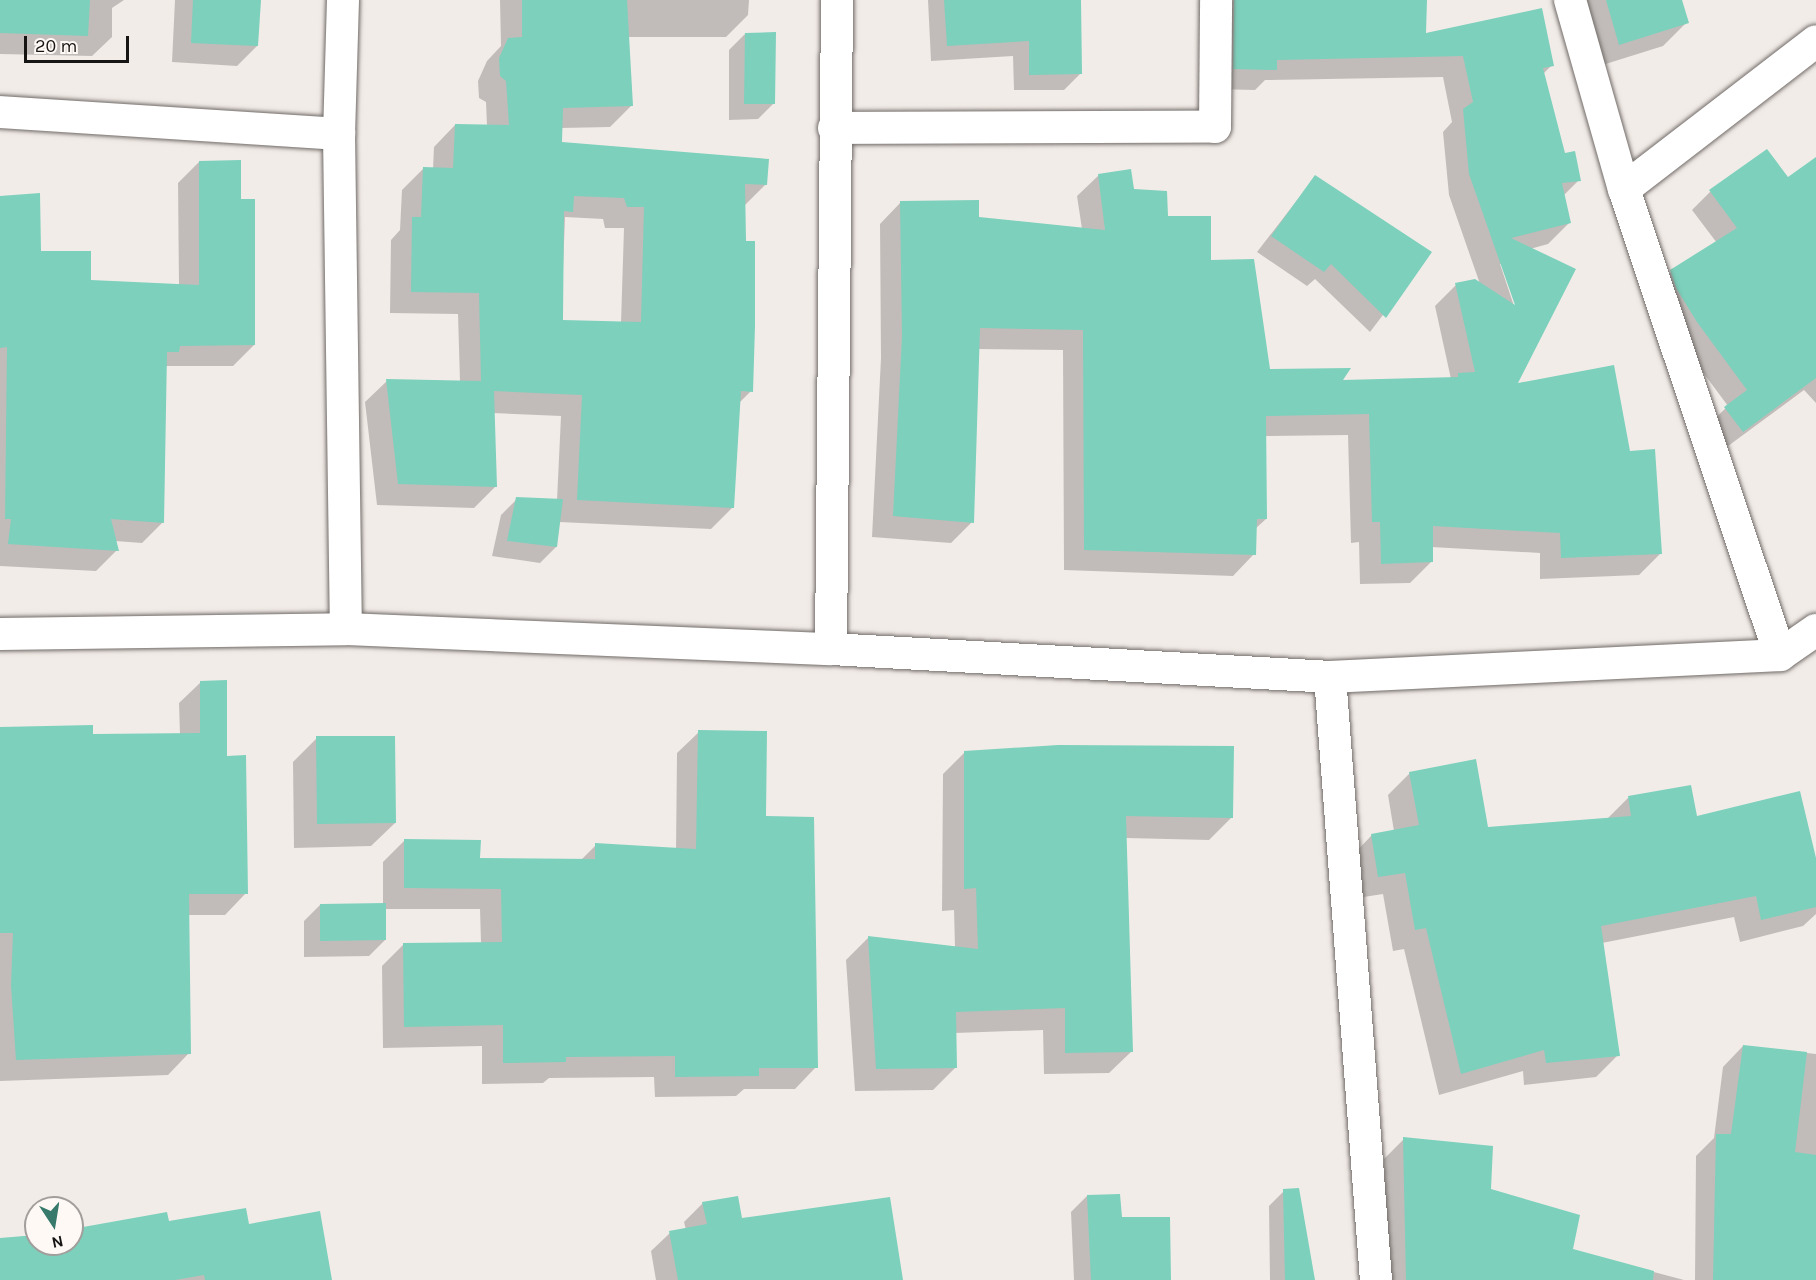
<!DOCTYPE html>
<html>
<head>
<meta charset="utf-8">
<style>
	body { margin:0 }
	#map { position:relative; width:1816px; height:1280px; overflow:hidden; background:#f2ece8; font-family:Karla,sans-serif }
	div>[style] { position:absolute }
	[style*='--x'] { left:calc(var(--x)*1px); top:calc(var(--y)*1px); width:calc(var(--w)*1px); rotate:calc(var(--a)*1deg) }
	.shadow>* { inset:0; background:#0003 }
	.building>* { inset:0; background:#7cd0bc }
	.roads { filter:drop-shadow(0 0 2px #716b68) drop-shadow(0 0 2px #716b68) }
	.minor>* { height:32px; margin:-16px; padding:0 16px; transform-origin:16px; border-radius:16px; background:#fff }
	span { translate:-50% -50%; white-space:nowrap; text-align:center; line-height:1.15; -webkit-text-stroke:4.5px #fff9f6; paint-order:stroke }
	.north { position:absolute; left:24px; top:1196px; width:60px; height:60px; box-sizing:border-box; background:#fff9f6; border:2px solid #a29e9c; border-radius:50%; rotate:168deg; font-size:16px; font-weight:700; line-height:24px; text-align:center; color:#171514 }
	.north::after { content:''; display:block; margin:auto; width:21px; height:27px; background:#377a6b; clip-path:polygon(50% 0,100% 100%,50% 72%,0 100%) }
	.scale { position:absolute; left:24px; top:36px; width:105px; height:27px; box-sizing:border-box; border:3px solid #171514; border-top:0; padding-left:8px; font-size:18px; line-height:21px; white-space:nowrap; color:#171514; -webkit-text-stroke:4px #fff9f6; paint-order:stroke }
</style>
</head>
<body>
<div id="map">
	<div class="shadow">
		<div style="clip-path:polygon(0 0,124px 0,112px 8px,112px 37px,92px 56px,0 54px)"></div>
		<div style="clip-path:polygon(175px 0,259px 0,257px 46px,237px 66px,172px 62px)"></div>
		<div style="clip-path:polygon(evenodd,500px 0,749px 0,748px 15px,726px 37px,627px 37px,631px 106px,610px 127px,561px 128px,560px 144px,766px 184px,744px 206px,751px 391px,739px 403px,733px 507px,711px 529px,559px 522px,556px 547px,540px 563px,492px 556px,501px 515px,517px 499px,557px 500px,561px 416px,493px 413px,496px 486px,474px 508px,377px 505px,365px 402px,387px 381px,460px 382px,458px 314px,390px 313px,391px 240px,400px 230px,402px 190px,423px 169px,433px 169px,434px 147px,455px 125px,487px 126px,486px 102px,479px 98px,478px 81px,487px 61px,501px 46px,500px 0,565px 217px,603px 219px,605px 228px,624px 228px,621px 323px,561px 321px,565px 217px)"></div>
		<div style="clip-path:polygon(928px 0,1079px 0,1081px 73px,1064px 90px,1014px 90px,1013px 56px,931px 61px)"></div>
		<div style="clip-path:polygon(evenodd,1214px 0,1426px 0,1424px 34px,1552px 65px,1543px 74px,1564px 154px,1579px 180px,1563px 196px,1569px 223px,1548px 244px,1530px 249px,1516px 385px,1629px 453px,1660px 554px,1639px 575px,1540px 579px,1540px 553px,1431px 547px,1431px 562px,1410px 583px,1360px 584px,1359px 542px,1351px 543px,1348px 435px,1265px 436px,1266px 519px,1255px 529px,1254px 554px,1233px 576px,1064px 570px,1063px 350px,978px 349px,972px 522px,951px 543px,872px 537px,881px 358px,880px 224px,901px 202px,978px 218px,1082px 229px,1077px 196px,1099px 175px,1133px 190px,1209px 261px,1268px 371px,1340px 381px,1451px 379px,1435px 306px,1456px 285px,1480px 284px,1449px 195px,1443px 132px,1452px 122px,1443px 77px,1265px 80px,1255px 90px,1213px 89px,1214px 0,1500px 264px,1503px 264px,1519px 311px,1516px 312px,1500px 264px)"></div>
		<div style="clip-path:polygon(1576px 0,1680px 0,1687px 22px,1663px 46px,1596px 67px)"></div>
		<div style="clip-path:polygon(745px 34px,774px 103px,758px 119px,729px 120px,729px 50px)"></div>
		<div style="clip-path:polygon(1816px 159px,1816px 403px,1804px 390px,1724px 449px,1707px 426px,1728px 406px,1679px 340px,1653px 290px,1671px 272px,1717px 243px,1692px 210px,1710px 192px,1787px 179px)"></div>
		<div style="clip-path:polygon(199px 162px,239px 200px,254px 345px,233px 366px,165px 366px,163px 522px,142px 543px,115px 541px,117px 550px,96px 571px,0 566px,0 198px,39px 253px,90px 282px,179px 286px,178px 183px)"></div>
		<div style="clip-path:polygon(1315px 177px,1430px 253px,1370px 332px,1315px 279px,1307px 286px,1257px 252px)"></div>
		<div style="clip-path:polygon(201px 682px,226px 757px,246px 893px,225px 915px,187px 915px,189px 1053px,168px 1075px,0 1081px,0 727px,91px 735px,180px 735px,179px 703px)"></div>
		<div style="clip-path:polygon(699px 732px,765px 817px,816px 1067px,795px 1089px,744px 1089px,736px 1096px,655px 1097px,654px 1077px,549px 1078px,543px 1083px,482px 1084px,482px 1046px,383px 1048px,382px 966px,403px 945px,481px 943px,480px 909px,385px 909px,385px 940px,369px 956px,304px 957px,304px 921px,320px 905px,383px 904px,383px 862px,404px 841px,479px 859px,581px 860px,596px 845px,676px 849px,677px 753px)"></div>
		<div style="clip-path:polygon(317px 738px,395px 823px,371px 846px,294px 848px,293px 762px)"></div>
		<div style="clip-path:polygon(965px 752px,1232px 817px,1209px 840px,1126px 838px,1132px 1051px,1109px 1073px,1044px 1074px,1043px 1030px,955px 1033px,956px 1067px,933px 1090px,855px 1091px,846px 960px,868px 938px,955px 948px,954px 910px,942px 911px,943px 774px)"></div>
		<div style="clip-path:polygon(1410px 773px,1487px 829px,1607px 819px,1628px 798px,1696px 818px,1816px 864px,1816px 914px,1803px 926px,1740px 942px,1734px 917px,1602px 943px,1618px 1055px,1596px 1077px,1524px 1085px,1523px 1071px,1439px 1095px,1404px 949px,1393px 951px,1383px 894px,1357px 898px,1350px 858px,1372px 835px,1394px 831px,1388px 795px)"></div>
		<div style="clip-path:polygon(1743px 1046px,1816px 1054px,1816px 1280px,1695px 1280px,1696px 1156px,1714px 1138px,1723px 1067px)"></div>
		<div style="clip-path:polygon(1404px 1139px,1489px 1190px,1571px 1250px,1684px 1280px,1386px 1280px,1384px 1159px)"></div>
		<div style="clip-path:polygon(1284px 1191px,1314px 1280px,1270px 1280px,1269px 1206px)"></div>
		<div style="clip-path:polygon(1087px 1196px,1121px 1219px,1169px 1280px,1074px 1280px,1071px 1212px)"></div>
		<div style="clip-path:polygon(703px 1203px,741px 1220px,902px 1280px,656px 1280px,651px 1251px,670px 1233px,686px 1230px,684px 1222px)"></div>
		<div style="clip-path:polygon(167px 1222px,247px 1225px,330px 1280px,0 1280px,0 1240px,36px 1237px,36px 1244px,72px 1244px,72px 1231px)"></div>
	</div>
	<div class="building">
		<div style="clip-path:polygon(0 0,90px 0,88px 36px,0 33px)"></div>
		<div style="clip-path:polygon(193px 0,261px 0,258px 46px,191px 43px)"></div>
		<div style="clip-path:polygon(evenodd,522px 0,627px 0,633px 106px,563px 108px,562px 142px,769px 159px,767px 185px,745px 184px,746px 241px,755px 241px,755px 326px,753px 392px,741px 391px,734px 508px,577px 500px,582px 395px,494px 391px,497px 487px,398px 484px,386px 379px,481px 381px,479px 293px,411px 292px,412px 217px,421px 217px,423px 167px,453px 168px,455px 124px,509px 125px,506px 81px,500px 76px,499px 58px,508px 38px,522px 37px,522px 0,574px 196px,624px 198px,627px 207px,644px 207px,641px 322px,563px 320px,564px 211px,573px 212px,574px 196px)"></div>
		<div style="clip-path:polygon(944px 0,1081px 0,1082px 74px,1029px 75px,1029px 41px,947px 46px)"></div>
		<div style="clip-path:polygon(1234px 0,1427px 0,1426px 33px,1542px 8px,1554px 66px,1543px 68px,1565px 153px,1575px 151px,1581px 181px,1562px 183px,1571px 223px,1511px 238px,1576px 269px,1518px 383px,1614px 365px,1630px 451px,1655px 449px,1662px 554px,1561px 558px,1560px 533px,1433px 526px,1433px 562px,1381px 564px,1380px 522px,1372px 522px,1369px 414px,1266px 416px,1267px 519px,1257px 519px,1256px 555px,1084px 550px,1083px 330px,980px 328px,974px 523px,893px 516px,902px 336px,900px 201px,979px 200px,979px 217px,1105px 230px,1098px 174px,1131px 169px,1134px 189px,1167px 191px,1168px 216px,1211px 216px,1211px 260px,1254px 259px,1270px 369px,1351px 368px,1343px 380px,1458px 377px,1458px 373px,1475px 372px,1455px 283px,1475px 279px,1515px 305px,1469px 174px,1463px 109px,1473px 102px,1463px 56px,1277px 60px,1277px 70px,1233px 69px)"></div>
		<div style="clip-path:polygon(1606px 0,1682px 0,1689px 23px,1619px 45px)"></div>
		<div style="clip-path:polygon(776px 32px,775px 104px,744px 104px,745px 33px)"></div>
		<div style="clip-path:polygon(1767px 149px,1788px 177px,1816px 157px,1816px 378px,1743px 432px,1724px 407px,1747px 390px,1697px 322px,1676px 288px,1670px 270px,1737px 228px,1709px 190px)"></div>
		<div style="clip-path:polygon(241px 160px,241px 199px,255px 199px,255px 345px,180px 346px,179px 352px,167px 352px,164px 523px,111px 519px,119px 551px,8px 544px,11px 519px,5px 519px,7px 347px,0 348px,0 196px,40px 193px,41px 251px,91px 251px,91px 280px,199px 285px,199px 161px)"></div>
		<div style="clip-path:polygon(1315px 175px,1432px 252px,1386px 318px,1331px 264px,1324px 272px,1271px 236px)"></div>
		<div style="clip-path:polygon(516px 497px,563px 499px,557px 547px,507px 541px)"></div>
		<div style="clip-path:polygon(227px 680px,227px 756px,246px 755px,248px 894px,189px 894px,191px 1054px,16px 1060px,11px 985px,13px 933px,0 933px,0 727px,93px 725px,93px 734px,200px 733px,200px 681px)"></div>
		<div style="clip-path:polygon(698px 730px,767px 731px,766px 816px,814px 817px,818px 1068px,759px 1068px,759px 1076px,675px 1077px,675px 1056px,566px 1057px,566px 1062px,503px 1063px,503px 1025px,404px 1027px,403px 943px,502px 942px,501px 889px,404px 888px,404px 839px,481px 840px,480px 858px,595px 859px,595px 843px,696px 849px)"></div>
		<div style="clip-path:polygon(316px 736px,395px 736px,396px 823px,317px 824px)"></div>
		<div style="clip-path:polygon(1058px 745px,1234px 746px,1233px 818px,1126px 816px,1133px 1052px,1065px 1053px,1065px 1008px,956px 1012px,957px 1068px,876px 1069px,868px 936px,978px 949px,976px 888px,964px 889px,964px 751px)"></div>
		<div style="clip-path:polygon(1476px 759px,1488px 827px,1631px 816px,1628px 796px,1691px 785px,1697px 816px,1800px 791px,1816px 858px,1816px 907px,1761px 920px,1756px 896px,1601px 926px,1620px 1056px,1546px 1063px,1544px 1050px,1461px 1074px,1426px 928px,1415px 930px,1405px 873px,1378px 877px,1371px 834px,1419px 825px,1409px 772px)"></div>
		<div style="clip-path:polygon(386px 903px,386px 940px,320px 941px,320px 904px)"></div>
		<div style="clip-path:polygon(1743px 1045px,1807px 1052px,1795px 1152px,1816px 1155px,1816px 1280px,1713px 1280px,1716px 1134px,1731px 1134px)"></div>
		<div style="clip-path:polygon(1403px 1137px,1493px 1146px,1491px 1189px,1580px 1215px,1573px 1249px,1654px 1271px,1653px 1280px,1406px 1280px)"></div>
		<div style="clip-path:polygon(1299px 1188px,1315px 1280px,1285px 1280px,1283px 1189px)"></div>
		<div style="clip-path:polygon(1120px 1194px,1122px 1217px,1170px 1217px,1171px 1280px,1091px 1280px,1087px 1195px)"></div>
		<div style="clip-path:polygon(738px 1196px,742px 1218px,890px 1197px,903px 1280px,678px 1280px,669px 1231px,707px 1224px,702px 1202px)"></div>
		<div style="clip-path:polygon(246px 1208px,249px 1224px,320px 1211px,332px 1280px,205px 1280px,204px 1275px,175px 1280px,0 1280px,0 1238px,36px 1235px,36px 1244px,72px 1244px,72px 1229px,167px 1212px,169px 1221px)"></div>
	</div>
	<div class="roads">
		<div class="minor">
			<div style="--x:343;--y:0;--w:134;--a:91.7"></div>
			<div style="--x:339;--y:134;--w:495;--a:89.2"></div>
			<div style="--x:1570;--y:0;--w:197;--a:74.1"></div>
			<div style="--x:1624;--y:189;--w:491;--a:71.5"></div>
			<div style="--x:1780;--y:655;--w:44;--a:-34.8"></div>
			<div style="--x:0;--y:112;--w:340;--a:3.7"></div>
			<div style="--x:834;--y:128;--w:381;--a:-0.2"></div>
			<div style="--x:1215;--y:127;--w:127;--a:-89.5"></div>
			<div style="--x:1624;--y:189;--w:242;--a:-37.6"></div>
			<div style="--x:0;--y:634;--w:346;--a:-0.8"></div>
			<div style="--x:346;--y:629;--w:485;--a:2.4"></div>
			<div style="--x:831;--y:649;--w:500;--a:3.2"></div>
			<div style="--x:1330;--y:677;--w:605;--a:85.64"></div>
			<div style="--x:831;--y:649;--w:649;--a:-89.47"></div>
			<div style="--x:1330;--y:677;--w:451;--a:-2.8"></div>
		</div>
	</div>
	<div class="north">N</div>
	<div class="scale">20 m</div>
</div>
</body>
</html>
